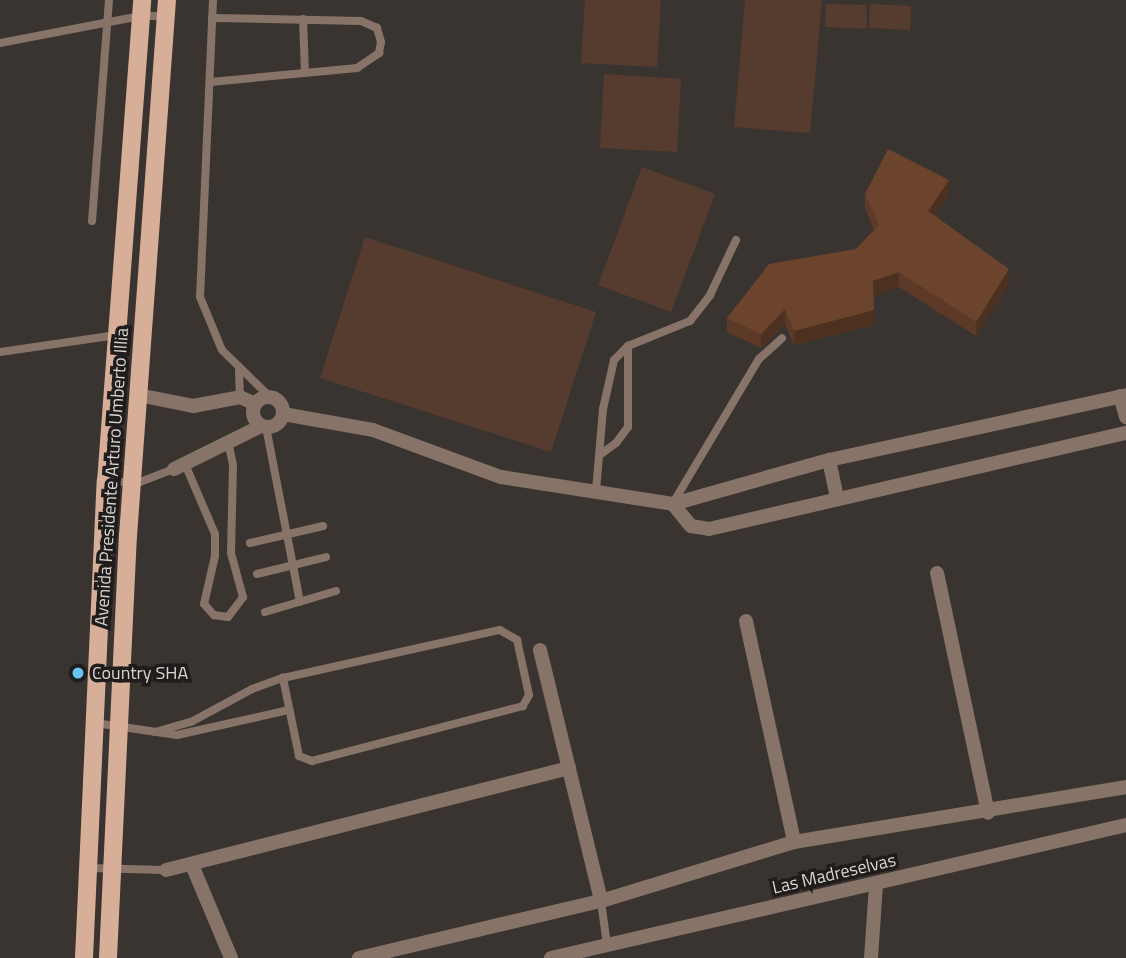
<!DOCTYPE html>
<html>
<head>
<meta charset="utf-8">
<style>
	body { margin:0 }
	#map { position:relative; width:1126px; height:958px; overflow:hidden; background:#3a3431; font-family:"Titillium Web",sans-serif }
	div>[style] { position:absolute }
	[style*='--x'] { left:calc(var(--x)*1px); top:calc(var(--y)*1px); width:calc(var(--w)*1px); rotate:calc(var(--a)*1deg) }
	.green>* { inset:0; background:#563c2e }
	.lane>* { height:8px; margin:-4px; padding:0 4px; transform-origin:4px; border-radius:4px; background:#877368 }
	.street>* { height:14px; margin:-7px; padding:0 7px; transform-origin:7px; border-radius:7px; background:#877368 }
	.street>.ring { margin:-7px; padding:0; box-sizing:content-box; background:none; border:14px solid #877368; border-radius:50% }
	.primary>* { height:18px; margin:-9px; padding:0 9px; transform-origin:9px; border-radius:9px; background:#d7af99 }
	.wall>* { inset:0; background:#5d3a27 }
	.shaded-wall>* { inset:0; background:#4c3020 }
	.building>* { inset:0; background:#6c442d }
	.dots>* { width:19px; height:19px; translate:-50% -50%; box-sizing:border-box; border:4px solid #1f1c1b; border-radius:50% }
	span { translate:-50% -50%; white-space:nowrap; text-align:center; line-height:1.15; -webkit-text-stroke:7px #1f1c1b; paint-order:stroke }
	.street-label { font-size:18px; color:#d8d4d2 }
	.poi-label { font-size:18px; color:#d8d4d2 }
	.left { translate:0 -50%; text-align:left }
</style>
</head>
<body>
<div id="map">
	<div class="green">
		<div style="clip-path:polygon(585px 0,661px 0,657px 67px,581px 63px)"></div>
		<div style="clip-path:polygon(745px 0,822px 0,810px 133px,734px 127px)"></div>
		<div style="clip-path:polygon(826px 4px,867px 5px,866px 29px,825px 27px)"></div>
		<div style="clip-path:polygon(870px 4px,911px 6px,910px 30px,869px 28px)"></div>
		<div style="clip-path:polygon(604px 74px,681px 79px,677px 152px,600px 148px)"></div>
		<div style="clip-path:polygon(642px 167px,715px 194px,671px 312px,598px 285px)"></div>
		<div style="clip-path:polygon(365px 237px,596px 312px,551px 452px,320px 378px)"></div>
	</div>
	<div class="lane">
		<div style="--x:213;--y:0;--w:297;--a:92.5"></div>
		<div style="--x:200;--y:297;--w:57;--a:67.5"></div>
		<div style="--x:222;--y:350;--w:67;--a:44.4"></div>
		<div style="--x:303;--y:19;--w:54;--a:87.9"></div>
		<div style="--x:0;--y:43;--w:143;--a:-10.9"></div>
		<div style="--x:140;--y:16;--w:26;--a:0"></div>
		<div style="--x:210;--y:82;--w:148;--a:-5.4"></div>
		<div style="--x:357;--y:68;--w:27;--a:-34"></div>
		<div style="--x:379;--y:53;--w:11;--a:-80"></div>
		<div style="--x:381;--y:42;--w:15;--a:-106"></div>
		<div style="--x:377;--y:28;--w:17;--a:-156"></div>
		<div style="--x:361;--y:21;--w:149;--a:-178.8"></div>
		<div style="--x:92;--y:221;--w:222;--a:-85.6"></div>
		<div style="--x:0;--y:352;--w:118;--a:-8.3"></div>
		<div style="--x:239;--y:370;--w:27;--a:88"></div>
		<div style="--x:266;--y:427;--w:178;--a:79"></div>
		<div style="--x:601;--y:454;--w:19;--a:-36"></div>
		<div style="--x:616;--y:443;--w:20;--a:-53"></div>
		<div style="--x:628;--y:427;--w:81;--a:-90"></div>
		<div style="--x:185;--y:464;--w:76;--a:66.8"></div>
		<div style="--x:215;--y:534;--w:22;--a:90"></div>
		<div style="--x:215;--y:556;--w:49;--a:102.9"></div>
		<div style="--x:204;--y:604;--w:15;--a:48"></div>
		<div style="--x:214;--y:615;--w:14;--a:8"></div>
		<div style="--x:228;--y:617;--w:25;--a:-53"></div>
		<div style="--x:243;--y:597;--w:46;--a:-105.3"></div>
		<div style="--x:231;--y:553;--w:88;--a:-88.7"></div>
		<div style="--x:233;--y:465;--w:24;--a:-102"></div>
		<div style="--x:106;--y:482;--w:34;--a:0"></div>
		<div style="--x:140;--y:482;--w:36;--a:-21"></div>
		<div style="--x:596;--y:491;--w:82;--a:-85.1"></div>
		<div style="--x:603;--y:409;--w:50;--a:-77.3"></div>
		<div style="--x:614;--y:360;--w:20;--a:-45"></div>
		<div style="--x:628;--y:346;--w:67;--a:-22"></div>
		<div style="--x:690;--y:321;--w:33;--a:-52"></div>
		<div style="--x:710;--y:295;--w:61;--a:-64.7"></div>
		<div style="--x:673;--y:503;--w:168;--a:-59.2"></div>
		<div style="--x:759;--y:359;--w:31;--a:-42"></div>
		<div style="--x:250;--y:543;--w:75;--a:-13.1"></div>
		<div style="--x:257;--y:574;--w:71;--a:-13.8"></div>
		<div style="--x:265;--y:612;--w:74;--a:-16.5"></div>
		<div style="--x:95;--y:723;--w:83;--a:8.3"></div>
		<div style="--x:177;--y:735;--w:115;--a:-12.6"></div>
		<div style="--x:155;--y:732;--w:37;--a:-16"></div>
		<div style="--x:191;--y:722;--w:69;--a:-28.4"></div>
		<div style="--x:252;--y:689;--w:33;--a:-20"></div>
		<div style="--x:283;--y:678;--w:222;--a:-12.5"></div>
		<div style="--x:500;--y:630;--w:20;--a:30"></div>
		<div style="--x:517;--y:640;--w:56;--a:77.7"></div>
		<div style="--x:529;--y:695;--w:13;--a:119"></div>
		<div style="--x:523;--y:706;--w:218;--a:165.4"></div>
		<div style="--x:312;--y:761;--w:14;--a:-159"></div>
		<div style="--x:299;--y:756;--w:80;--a:-101.6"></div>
		<div style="--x:88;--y:868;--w:78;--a:1.5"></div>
		<div style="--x:601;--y:901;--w:44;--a:82.2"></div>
	</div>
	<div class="street">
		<div style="--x:138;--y:395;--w:56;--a:11.3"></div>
		<div style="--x:193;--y:406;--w:48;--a:-10.8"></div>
		<div style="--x:240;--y:397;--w:17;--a:25"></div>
		<div style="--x:1120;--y:396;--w:22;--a:74"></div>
		<div class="ring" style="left:253px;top:397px;width:16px;height:16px"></div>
		<div style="--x:283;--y:414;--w:91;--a:10.1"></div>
		<div style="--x:373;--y:430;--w:136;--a:20.2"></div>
		<div style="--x:501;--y:477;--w:174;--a:8.9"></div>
		<div style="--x:673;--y:504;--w:162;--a:-15.8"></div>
		<div style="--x:829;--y:460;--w:304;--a:-12.3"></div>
		<div style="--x:829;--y:460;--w:40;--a:78"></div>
		<div style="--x:174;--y:469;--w:97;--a:-26.3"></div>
		<div style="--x:673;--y:504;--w:28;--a:51"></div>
		<div style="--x:691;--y:526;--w:18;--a:9"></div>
		<div style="--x:709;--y:529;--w:428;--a:-13"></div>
		<div style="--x:937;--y:573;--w:245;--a:78"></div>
		<div style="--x:746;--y:621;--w:226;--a:77.7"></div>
		<div style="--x:540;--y:650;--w:258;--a:76.3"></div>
		<div style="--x:192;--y:865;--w:101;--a:67.2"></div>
		<div style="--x:166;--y:870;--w:416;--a:-14.2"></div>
		<div style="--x:359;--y:958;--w:249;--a:-13.3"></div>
		<div style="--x:601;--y:901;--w:202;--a:-17"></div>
		<div style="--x:794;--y:842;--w:337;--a:-9.4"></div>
		<div style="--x:551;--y:958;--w:590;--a:-13.02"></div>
		<div style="--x:871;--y:958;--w:74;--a:-86.1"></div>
	</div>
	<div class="primary">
		<div style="--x:84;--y:958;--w:477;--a:-87.4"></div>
		<div style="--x:106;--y:482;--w:483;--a:-85.7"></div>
		<div style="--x:108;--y:958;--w:422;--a:-87.3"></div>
		<div style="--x:128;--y:536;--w:537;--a:-85.84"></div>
	</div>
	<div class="wall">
		<div style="clip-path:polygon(865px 194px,949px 194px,935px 215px,1009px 283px,976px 336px,899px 287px,873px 296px,874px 325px,794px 345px,785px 324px,761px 348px,727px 332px,727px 318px,856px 249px,874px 230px,865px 208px)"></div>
	</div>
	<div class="shaded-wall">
		<div style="clip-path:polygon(949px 180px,949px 194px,928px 225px,928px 211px)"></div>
		<div style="clip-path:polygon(1009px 269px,1009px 283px,976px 336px,976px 322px)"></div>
		<div style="clip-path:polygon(899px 272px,899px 287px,873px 296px,873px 281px)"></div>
		<div style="clip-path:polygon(785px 309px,785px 324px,761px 348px,761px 334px)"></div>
		<div style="clip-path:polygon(874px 310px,874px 325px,794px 345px,794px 331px)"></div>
	</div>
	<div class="building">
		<div style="clip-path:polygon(888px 149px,949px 180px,928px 211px,1009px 269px,976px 322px,899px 272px,873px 281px,874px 310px,794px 331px,785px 309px,761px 334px,727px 318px,769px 264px,856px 249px,879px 225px,865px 194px)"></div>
	</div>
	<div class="dots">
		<div style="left:78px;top:673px;background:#66c4ef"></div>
	</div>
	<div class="street-label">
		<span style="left:112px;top:477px;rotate:-86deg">Avenida Presidente Arturo Umberto Illia</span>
		<span style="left:834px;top:874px;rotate:-13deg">Las Madreselvas</span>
	</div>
	<div class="poi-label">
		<span class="left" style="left:92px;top:673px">Country SHA</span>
	</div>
</div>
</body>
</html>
